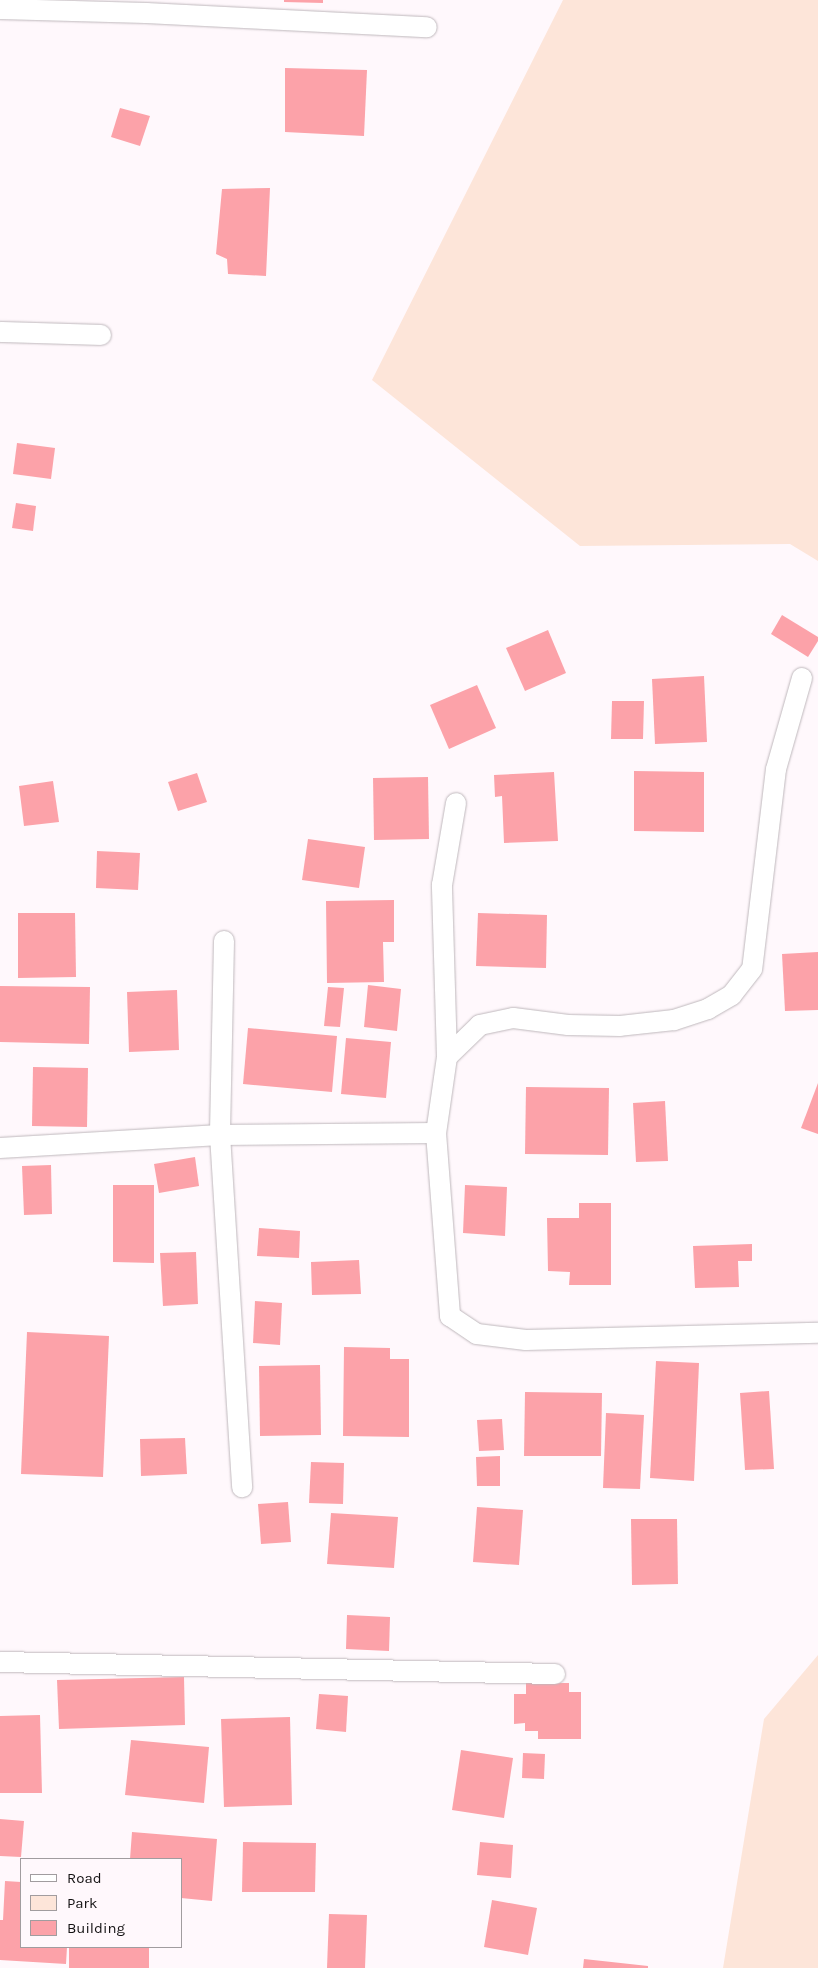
<!DOCTYPE html>
<html>
<head>
<meta charset="utf-8">
<style>
	body { margin:0 }
	#map { position:relative; width:818px; height:1968px; overflow:hidden; background:#fff8fc; font-family:Karla,sans-serif }
	div>[style] { position:absolute }
	[style*='--x'] { left:calc(var(--x)*1px); top:calc(var(--y)*1px); width:calc(var(--w)*1px); rotate:calc(var(--a)*1deg) }
	.green>* { inset:0; background:#fde5d9 }
	.building>* { inset:0; background:#fca2a9 }
	.roads { filter:drop-shadow(0 0 1px #bfb8bc) drop-shadow(0 0 1px #bfb8bc) }
	.street>* { height:20px; margin:-10px; padding:0 10px; transform-origin:10px; border-radius:10px; background:#fff }
	span { translate:-50% -50%; white-space:nowrap; text-align:center; line-height:1.15; -webkit-text-stroke:4.5px #fff8fc; paint-order:stroke }
	.legend { position:absolute; left:20px; top:1858px; width:162px; height:90px; box-sizing:border-box; background:#fff8fc; border:1px solid #a19c9f; margin:0; padding:6px 9px; list-style:none; font-size:15px; color:#141213 }
	.legend li { display:flex; align-items:center; gap:10px; height:25px }
	.legend b { width:25px; border:1px solid #a19c9f }
</style>
</head>
<body>
<div id="map">
	<div class="green">
		<div style="clip-path:polygon(563px 0,818px 0,818px 561px,790px 544px,580px 546px,372px 380px)"></div>
		<div style="clip-path:polygon(818px 1655px,818px 1968px,723px 1968px,764px 1719px)"></div>
	</div>
	<div class="building">
		<div style="clip-path:polygon(284px 0,323px 0,323px 3px,284px 2px)"></div>
		<div style="clip-path:polygon(285px 68px,367px 70px,364px 136px,285px 132px)"></div>
		<div style="clip-path:polygon(120px 108px,150px 116px,140px 146px,111px 137px)"></div>
		<div style="clip-path:polygon(270px 188px,266px 276px,228px 274px,227px 259px,216px 254px,222px 189px)"></div>
		<div style="clip-path:polygon(17px 443px,55px 448px,51px 479px,13px 474px)"></div>
		<div style="clip-path:polygon(16px 503px,36px 506px,33px 531px,12px 528px)"></div>
		<div style="clip-path:polygon(782px 615px,818px 637px,818px 641px,808px 657px,771px 634px)"></div>
		<div style="clip-path:polygon(548px 630px,566px 673px,525px 691px,506px 648px)"></div>
		<div style="clip-path:polygon(704px 676px,707px 742px,655px 744px,652px 679px)"></div>
		<div style="clip-path:polygon(477px 685px,496px 728px,449px 749px,430px 705px)"></div>
		<div style="clip-path:polygon(612px 701px,644px 701px,643px 739px,611px 739px)"></div>
		<div style="clip-path:polygon(634px 771px,704px 772px,704px 832px,634px 831px)"></div>
		<div style="clip-path:polygon(554px 772px,558px 841px,504px 843px,502px 796px,495px 797px,494px 775px)"></div>
		<div style="clip-path:polygon(197px 773px,207px 802px,178px 811px,168px 782px)"></div>
		<div style="clip-path:polygon(428px 777px,429px 839px,374px 840px,373px 778px)"></div>
		<div style="clip-path:polygon(53px 781px,59px 822px,24px 826px,19px 786px)"></div>
		<div style="clip-path:polygon(308px 839px,365px 847px,359px 888px,302px 880px)"></div>
		<div style="clip-path:polygon(97px 851px,140px 853px,138px 890px,96px 888px)"></div>
		<div style="clip-path:polygon(394px 900px,394px 942px,383px 942px,384px 982px,327px 983px,326px 901px)"></div>
		<div style="clip-path:polygon(18px 913px,75px 913px,76px 977px,18px 978px)"></div>
		<div style="clip-path:polygon(478px 913px,547px 915px,546px 968px,476px 966px)"></div>
		<div style="clip-path:polygon(818px 952px,818px 1010px,785px 1011px,782px 954px)"></div>
		<div style="clip-path:polygon(368px 985px,401px 989px,397px 1031px,364px 1027px)"></div>
		<div style="clip-path:polygon(0 986px,90px 987px,89px 1044px,0 1042px)"></div>
		<div style="clip-path:polygon(328px 987px,344px 988px,340px 1027px,324px 1026px)"></div>
		<div style="clip-path:polygon(177px 990px,179px 1050px,129px 1052px,127px 992px)"></div>
		<div style="clip-path:polygon(248px 1028px,337px 1036px,332px 1092px,243px 1084px)"></div>
		<div style="clip-path:polygon(346px 1038px,391px 1042px,386px 1098px,341px 1094px)"></div>
		<div style="clip-path:polygon(33px 1067px,88px 1068px,87px 1127px,32px 1126px)"></div>
		<div style="clip-path:polygon(818px 1083px,818px 1134px,801px 1128px)"></div>
		<div style="clip-path:polygon(526px 1087px,609px 1088px,608px 1155px,525px 1154px)"></div>
		<div style="clip-path:polygon(665px 1101px,668px 1161px,636px 1162px,633px 1103px)"></div>
		<div style="clip-path:polygon(195px 1157px,199px 1186px,159px 1193px,154px 1164px)"></div>
		<div style="clip-path:polygon(51px 1165px,52px 1214px,24px 1215px,22px 1166px)"></div>
		<div style="clip-path:polygon(113px 1185px,154px 1185px,154px 1263px,113px 1262px)"></div>
		<div style="clip-path:polygon(465px 1185px,507px 1187px,505px 1236px,463px 1233px)"></div>
		<div style="clip-path:polygon(579px 1203px,611px 1203px,611px 1285px,569px 1285px,570px 1272px,548px 1271px,547px 1218px,579px 1218px)"></div>
		<div style="clip-path:polygon(259px 1228px,300px 1231px,299px 1258px,257px 1256px)"></div>
		<div style="clip-path:polygon(752px 1244px,752px 1261px,738px 1261px,739px 1287px,695px 1288px,693px 1246px)"></div>
		<div style="clip-path:polygon(196px 1252px,198px 1304px,163px 1306px,160px 1253px)"></div>
		<div style="clip-path:polygon(359px 1260px,361px 1294px,312px 1295px,311px 1262px)"></div>
		<div style="clip-path:polygon(255px 1301px,282px 1303px,280px 1345px,253px 1343px)"></div>
		<div style="clip-path:polygon(27px 1332px,109px 1336px,103px 1477px,21px 1474px)"></div>
		<div style="clip-path:polygon(344px 1347px,390px 1348px,390px 1359px,409px 1359px,409px 1437px,343px 1436px)"></div>
		<div style="clip-path:polygon(656px 1361px,699px 1363px,694px 1481px,650px 1478px)"></div>
		<div style="clip-path:polygon(320px 1365px,321px 1435px,260px 1436px,259px 1366px)"></div>
		<div style="clip-path:polygon(769px 1391px,774px 1469px,745px 1470px,740px 1393px)"></div>
		<div style="clip-path:polygon(525px 1392px,602px 1393px,601px 1456px,524px 1456px)"></div>
		<div style="clip-path:polygon(606px 1413px,644px 1415px,640px 1489px,603px 1488px)"></div>
		<div style="clip-path:polygon(502px 1419px,504px 1450px,479px 1451px,477px 1420px)"></div>
		<div style="clip-path:polygon(185px 1438px,187px 1474px,141px 1476px,140px 1439px)"></div>
		<div style="clip-path:polygon(500px 1456px,500px 1486px,477px 1486px,476px 1457px)"></div>
		<div style="clip-path:polygon(311px 1462px,344px 1463px,343px 1504px,309px 1503px)"></div>
		<div style="clip-path:polygon(288px 1502px,291px 1542px,261px 1544px,258px 1504px)"></div>
		<div style="clip-path:polygon(477px 1507px,523px 1510px,519px 1565px,473px 1562px)"></div>
		<div style="clip-path:polygon(331px 1513px,398px 1517px,394px 1568px,327px 1564px)"></div>
		<div style="clip-path:polygon(631px 1519px,677px 1519px,678px 1584px,632px 1585px)"></div>
		<div style="clip-path:polygon(347px 1615px,390px 1617px,389px 1651px,346px 1649px)"></div>
		<div style="clip-path:polygon(184px 1677px,185px 1725px,59px 1729px,57px 1680px)"></div>
		<div style="clip-path:polygon(526px 1683px,569px 1683px,569px 1692px,581px 1692px,581px 1739px,538px 1739px,538px 1731px,525px 1731px,525px 1723px,514px 1724px,514px 1694px,526px 1694px)"></div>
		<div style="clip-path:polygon(319px 1694px,348px 1696px,346px 1732px,316px 1729px)"></div>
		<div style="clip-path:polygon(40px 1715px,42px 1793px,0 1793px,0 1716px)"></div>
		<div style="clip-path:polygon(290px 1717px,292px 1805px,224px 1807px,221px 1719px)"></div>
		<div style="clip-path:polygon(131px 1740px,209px 1747px,204px 1803px,125px 1795px)"></div>
		<div style="clip-path:polygon(461px 1750px,513px 1758px,504px 1818px,452px 1810px)"></div>
		<div style="clip-path:polygon(523px 1753px,545px 1754px,544px 1779px,522px 1778px)"></div>
		<div style="clip-path:polygon(0 1819px,24px 1821px,21px 1857px,0 1856px)"></div>
		<div style="clip-path:polygon(132px 1832px,217px 1839px,212px 1901px,181px 1898px,181px 1859px,130px 1859px)"></div>
		<div style="clip-path:polygon(243px 1842px,316px 1843px,315px 1892px,242px 1892px)"></div>
		<div style="clip-path:polygon(480px 1842px,513px 1845px,511px 1878px,477px 1875px)"></div>
		<div style="clip-path:polygon(5px 1881px,21px 1882px,21px 1947px,67px 1947px,66px 1964px,0 1960px,0 1920px,3px 1920px)"></div>
		<div style="clip-path:polygon(492px 1900px,537px 1908px,528px 1955px,484px 1947px)"></div>
		<div style="clip-path:polygon(329px 1914px,367px 1915px,365px 1968px,327px 1968px)"></div>
		<div style="clip-path:polygon(69px 1947px,149px 1947px,149px 1968px,69px 1968px)"></div>
		<div style="clip-path:polygon(584px 1959px,648px 1966px,648px 1968px,583px 1968px)"></div>
	</div>
	<div class="roads">
		<div class="street">
			<div style="--x:0;--y:9;--w:146;--a:1.6"></div>
			<div style="--x:146;--y:13;--w:281;--a:2.9"></div>
			<div style="--x:0;--y:332;--w:101;--a:1.7"></div>
			<div style="--x:802;--y:678;--w:95;--a:105.9"></div>
			<div style="--x:776;--y:769;--w:201;--a:96.8"></div>
			<div style="--x:752;--y:969;--w:33;--a:128"></div>
			<div style="--x:732;--y:995;--w:28;--a:150"></div>
			<div style="--x:708;--y:1009;--w:36;--a:162"></div>
			<div style="--x:674;--y:1020;--w:54;--a:173.7"></div>
			<div style="--x:620;--y:1026;--w:52;--a:-178.9"></div>
			<div style="--x:568;--y:1025;--w:55;--a:-172.7"></div>
			<div style="--x:513;--y:1018;--w:34;--a:168"></div>
			<div style="--x:480;--y:1025;--w:46;--a:135.9"></div>
			<div style="--x:447;--y:1057;--w:77;--a:98.2"></div>
			<div style="--x:436;--y:1133;--w:184;--a:85.6"></div>
			<div style="--x:450;--y:1316;--w:32;--a:34"></div>
			<div style="--x:477;--y:1334;--w:49;--a:7"></div>
			<div style="--x:526;--y:1340;--w:292;--a:-1.4"></div>
			<div style="--x:224;--y:941;--w:194;--a:91.2"></div>
			<div style="--x:220;--y:1135;--w:353;--a:86.4"></div>
			<div style="--x:447;--y:1057;--w:172;--a:-91.7"></div>
			<div style="--x:442;--y:885;--w:83;--a:-80.3"></div>
			<div style="--x:0;--y:1148;--w:220;--a:-3.4"></div>
			<div style="--x:220;--y:1135;--w:216;--a:-0.5"></div>
			<div style="--x:0;--y:1662;--w:555;--a:1.24"></div>
		</div>
	</div>
	<ul class="legend">
	<li><b style="height:6px;background:#fff"></b>Road</li>
	<li><b style="height:14px;background:#fde5d9"></b>Park</li>
	<li><b style="height:14px;background:#fca2a9"></b>Building</li>
	</ul>
</div>
</body>
</html>
